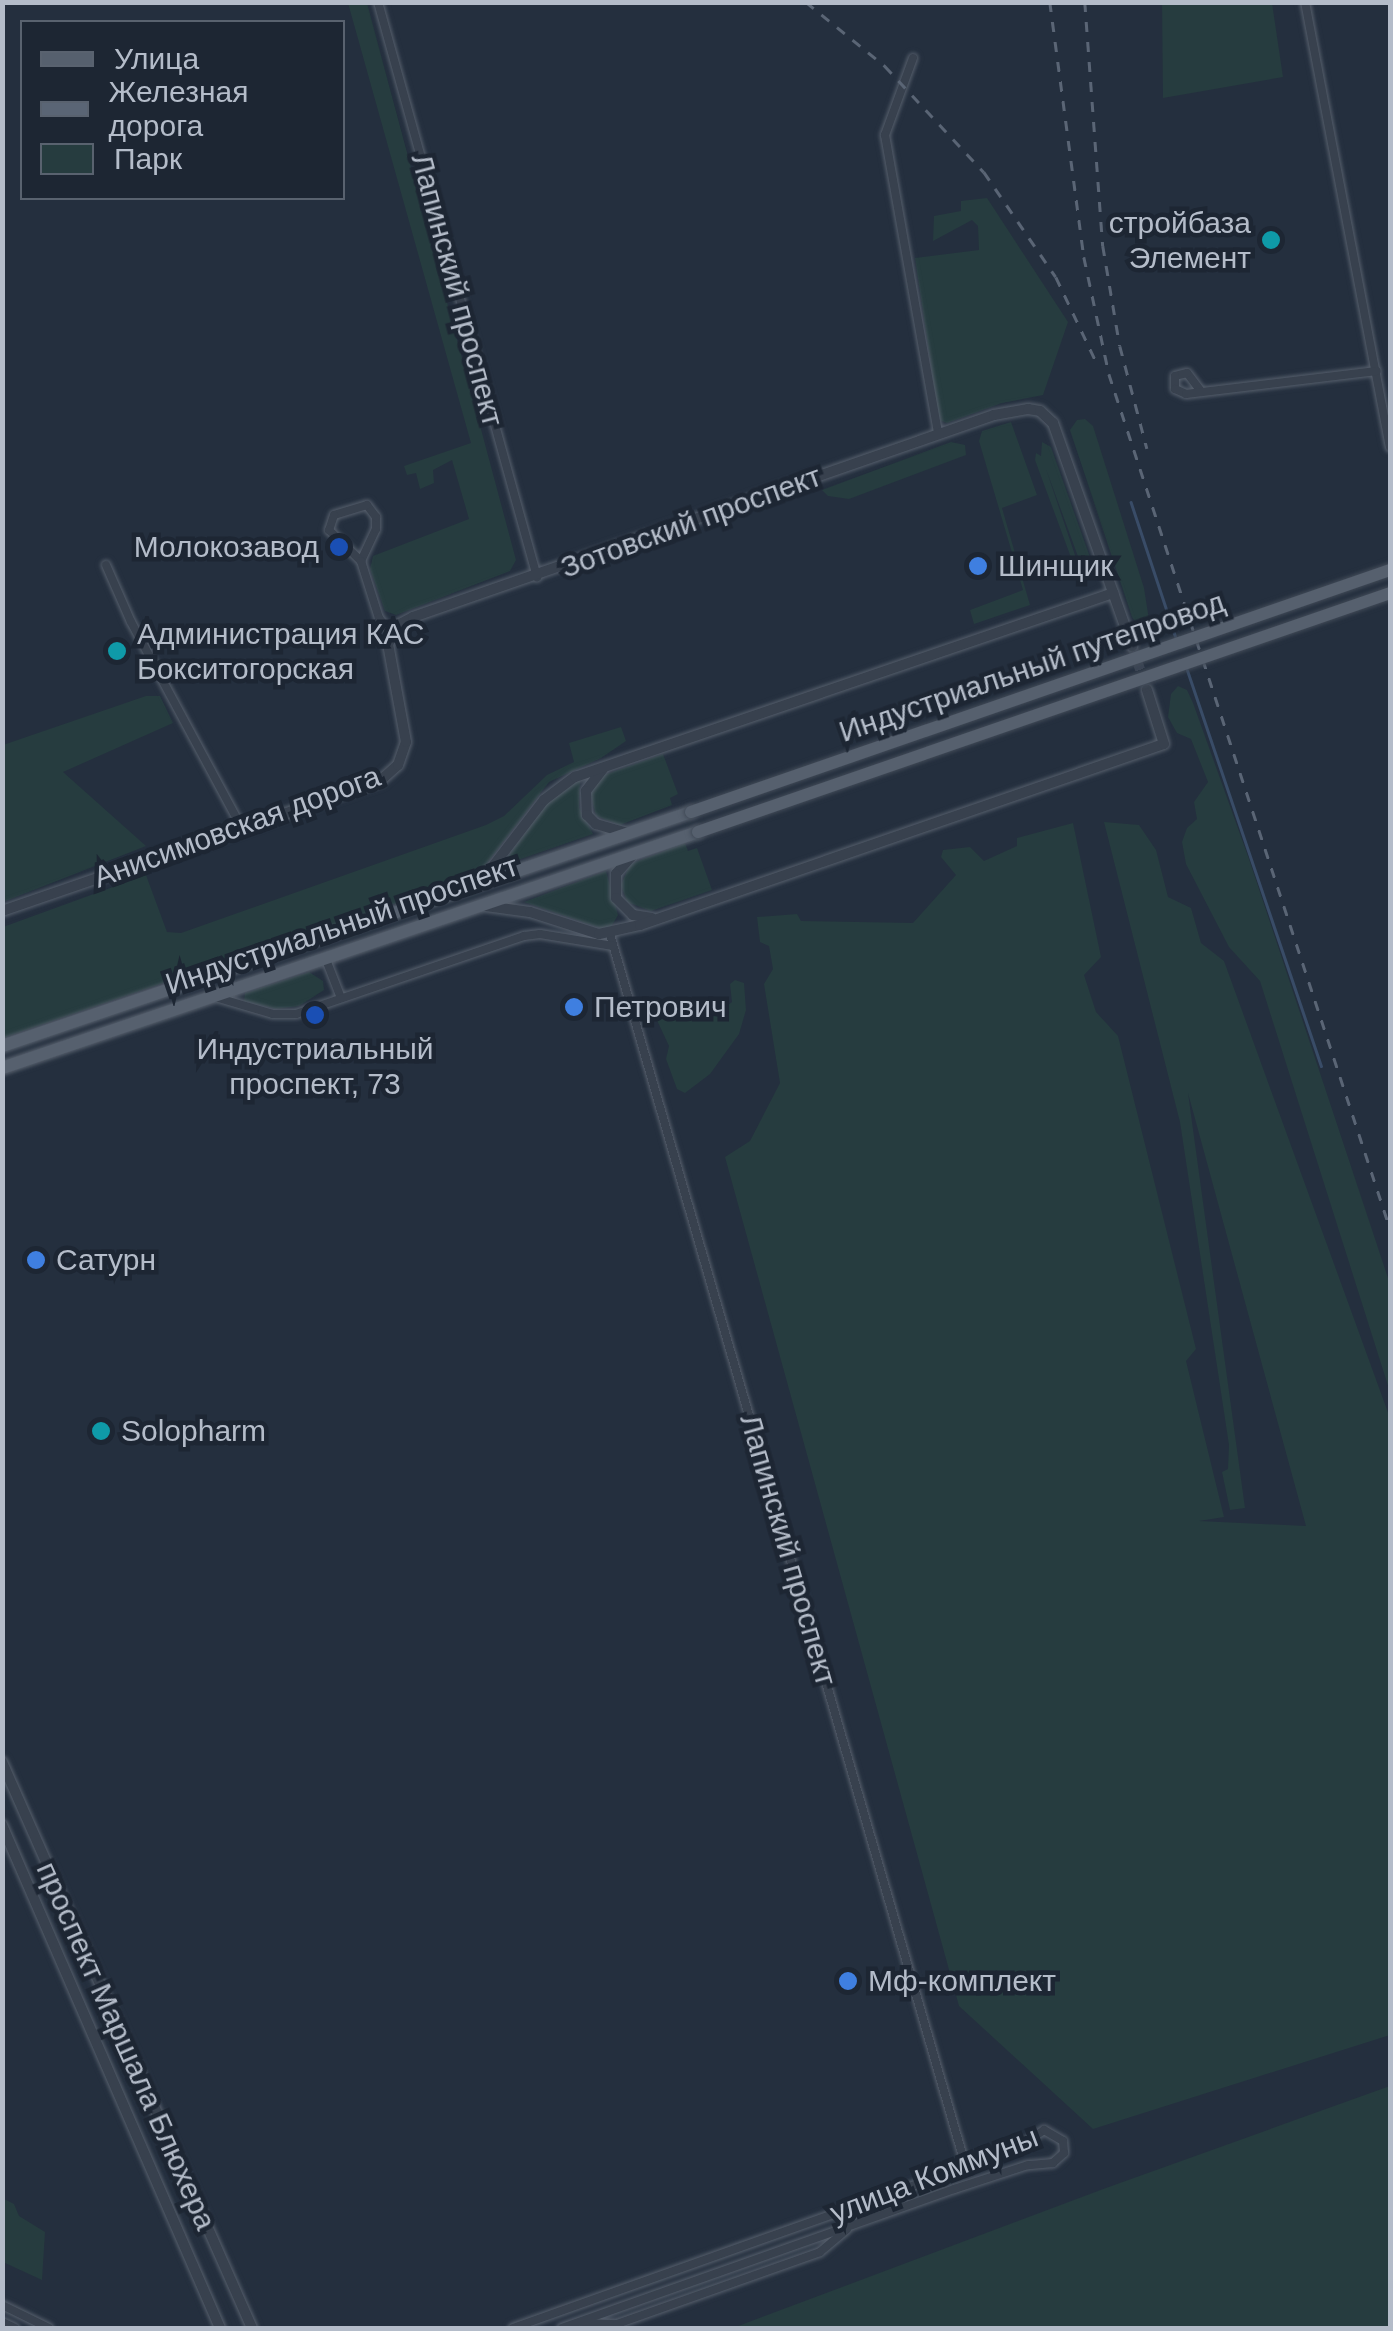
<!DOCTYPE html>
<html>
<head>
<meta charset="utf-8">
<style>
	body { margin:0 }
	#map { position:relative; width:1393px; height:2331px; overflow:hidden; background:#242f3e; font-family:Arial,sans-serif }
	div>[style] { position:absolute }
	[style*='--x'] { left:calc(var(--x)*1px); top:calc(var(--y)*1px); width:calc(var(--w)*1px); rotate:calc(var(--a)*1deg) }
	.green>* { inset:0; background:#263c3f }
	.stream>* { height:2.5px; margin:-1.25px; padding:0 1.25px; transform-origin:1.25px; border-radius:1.25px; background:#394c67 }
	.tertiary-tunnel>* { height:10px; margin-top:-5px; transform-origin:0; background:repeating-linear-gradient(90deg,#3a4453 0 10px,transparent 0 15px) }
	.roads { filter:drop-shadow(0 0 2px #565f6c) drop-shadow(0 0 2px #565f6c) }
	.minor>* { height:8px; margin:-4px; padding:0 4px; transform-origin:4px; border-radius:4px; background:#38414e }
	.tertiary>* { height:10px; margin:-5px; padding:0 5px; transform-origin:5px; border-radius:5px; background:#38414e }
	.primary>* { height:12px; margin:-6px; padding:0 6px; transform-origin:6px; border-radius:6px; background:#56606e }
	.rail>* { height:2.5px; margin-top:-1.25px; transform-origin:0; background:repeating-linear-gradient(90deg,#5a6575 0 10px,transparent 0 20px) }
	.bridges { filter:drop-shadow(0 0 2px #414a57) drop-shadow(0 0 2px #414a57) }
	.primary-bridge>* { height:12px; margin:-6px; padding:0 6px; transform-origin:6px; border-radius:6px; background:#56606e }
	.dots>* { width:28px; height:28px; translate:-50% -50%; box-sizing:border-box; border:5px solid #1d2633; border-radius:50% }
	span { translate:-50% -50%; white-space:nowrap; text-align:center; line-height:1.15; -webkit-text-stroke:9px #1d2633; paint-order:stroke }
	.poi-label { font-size:30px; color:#b4bcc9 }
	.right { translate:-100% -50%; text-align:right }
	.left { translate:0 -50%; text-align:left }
	.street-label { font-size:30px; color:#b4bcc9 }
	.frame { position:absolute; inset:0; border:5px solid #b4bcc9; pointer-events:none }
	.legend { position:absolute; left:20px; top:20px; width:325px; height:180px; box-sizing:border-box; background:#1d2633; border:2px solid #59626f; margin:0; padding:12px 18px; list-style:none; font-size:30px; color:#b4bcc9 }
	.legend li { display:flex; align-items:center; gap:20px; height:50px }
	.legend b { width:50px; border:2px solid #59626f }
</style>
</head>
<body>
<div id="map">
	<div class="green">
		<div style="clip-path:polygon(348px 3px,367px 3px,516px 560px,510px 571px,396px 615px,385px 611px,370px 569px,373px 556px,469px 519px,452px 460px,433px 470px,434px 483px,420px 489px,416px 473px,407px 475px,404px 466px,471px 443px)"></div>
		<div style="clip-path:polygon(1162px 3px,1272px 3px,1283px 77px,1163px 98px)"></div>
		<div style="clip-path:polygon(987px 198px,1068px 322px,1043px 395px,1002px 403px,947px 423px,939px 420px,915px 258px,979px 250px,978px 226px,972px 220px,933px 241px,934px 216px,961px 211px,961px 201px)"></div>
		<div style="clip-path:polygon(1085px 419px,1093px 426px,1144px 588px,1149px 620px,1146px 626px,1139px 627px,1132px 617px,1070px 430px,1077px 420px)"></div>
		<div style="clip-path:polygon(1011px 422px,1037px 495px,1002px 508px,1030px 605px,974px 624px,970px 610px,1023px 590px,979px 441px,982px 431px)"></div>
		<div style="clip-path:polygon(951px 442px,965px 445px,966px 455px,849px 499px,828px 496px,822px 490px)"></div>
		<div style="clip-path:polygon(1042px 442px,1051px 447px,1091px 560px,1084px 566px,1080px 562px,1046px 469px,1078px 564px,1076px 571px,1035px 460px,1036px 453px,1041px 456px)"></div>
		<div style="clip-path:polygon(1178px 686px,1187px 690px,1193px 703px,1249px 859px,1390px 1284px,1390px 1392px,1260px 981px,1229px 947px,1186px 864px,1182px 842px,1187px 828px,1197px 819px,1194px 802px,1208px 782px,1191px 739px,1177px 733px,1168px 717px,1171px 694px)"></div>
		<div style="clip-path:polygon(146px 696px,160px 696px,173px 723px,63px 772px,146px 846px,3px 902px,3px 745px)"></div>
		<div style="clip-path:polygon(621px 727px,626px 741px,601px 758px,549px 782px,478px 875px,3px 1038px,3px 927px,146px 875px,167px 932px,181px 933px,486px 825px,504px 816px,547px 775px,574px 762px,569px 743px)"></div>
		<div style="clip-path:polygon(663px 754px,678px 794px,670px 798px,672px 805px,620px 825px,596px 816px,590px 792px,604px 775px)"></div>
		<div style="clip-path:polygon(580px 780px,579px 807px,593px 834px,509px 863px,507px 858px,550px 798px)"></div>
		<div style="clip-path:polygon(1104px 822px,1139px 825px,1156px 850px,1168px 897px,1191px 908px,1201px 943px,1224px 961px,1390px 1418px,1390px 2035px,1093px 2129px,959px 2006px,725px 1157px,750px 1141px,780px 1083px,764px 984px,773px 969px,769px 946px,760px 942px,757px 917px,797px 914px,801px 921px,913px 923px,956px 875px,941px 857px,943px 850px,970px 847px,984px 861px,1017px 846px,1017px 838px,1073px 823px,1101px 957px,1084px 975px,1096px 1012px,1118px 1036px,1196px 1349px,1186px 1361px,1224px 1517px,1199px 1521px,1306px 1526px,1188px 1093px,1245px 1508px,1230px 1510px,1222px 1472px,1228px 1469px,1229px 1445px,1180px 1122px)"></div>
		<div style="clip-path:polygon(685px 843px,688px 851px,697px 848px,712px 890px,651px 911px,627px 902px,621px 885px,630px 864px)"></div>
		<div style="clip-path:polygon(606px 871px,618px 915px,611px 927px,603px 929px,524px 902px)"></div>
		<div style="clip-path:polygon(309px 972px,323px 981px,324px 990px,299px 1006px,276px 1009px,244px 1001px,245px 993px)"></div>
		<div style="clip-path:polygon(735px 980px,744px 983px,746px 1010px,739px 1034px,710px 1074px,685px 1093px,677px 1089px,666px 1059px,669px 1046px,655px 1016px,723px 1009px,732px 1002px,730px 984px)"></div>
		<div style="clip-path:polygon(1390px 2086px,1390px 2328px,733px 2328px,1106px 2188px)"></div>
		<div style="clip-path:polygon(2px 2198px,14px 2204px,19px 2216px,45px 2232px,42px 2280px,3px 2262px)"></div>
	</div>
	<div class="stream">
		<div style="--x:1131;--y:502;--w:143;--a:71.7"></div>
		<div style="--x:1187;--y:669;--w:419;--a:71.3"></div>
	</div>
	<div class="tertiary-tunnel">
		<div style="--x:1132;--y:646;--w:39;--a:71"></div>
	</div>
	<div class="roads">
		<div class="minor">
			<div style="--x:378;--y:2;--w:597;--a:74.54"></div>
			<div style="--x:1305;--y:2;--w:453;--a:79.2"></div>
			<div style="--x:913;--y:58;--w:82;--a:110"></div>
			<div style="--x:885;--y:135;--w:304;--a:79.9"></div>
			<div style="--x:1200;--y:390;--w:21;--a:-127"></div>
			<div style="--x:1187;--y:373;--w:12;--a:166"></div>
			<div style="--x:1175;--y:376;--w:13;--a:90"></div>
			<div style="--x:1175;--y:389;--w:12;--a:24"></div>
			<div style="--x:1186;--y:394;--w:192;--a:-6.9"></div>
			<div style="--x:361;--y:561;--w:35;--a:-65"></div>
			<div style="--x:376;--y:529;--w:12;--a:-90"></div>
			<div style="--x:376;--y:517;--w:15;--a:-127"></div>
			<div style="--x:367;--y:505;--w:34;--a:163"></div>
			<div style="--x:334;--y:515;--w:16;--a:108"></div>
			<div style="--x:329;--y:530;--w:45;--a:44.1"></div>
			<div style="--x:361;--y:561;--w:60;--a:72.5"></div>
			<div style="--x:379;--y:618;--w:21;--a:51"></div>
			<div style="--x:106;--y:565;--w:62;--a:66.3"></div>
			<div style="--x:131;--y:622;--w:234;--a:61.7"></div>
			<div style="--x:610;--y:934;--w:1283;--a:73.9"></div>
			<div style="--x:325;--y:957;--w:44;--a:68.7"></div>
			<div style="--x:215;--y:997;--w:60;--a:16.3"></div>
			<div style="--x:273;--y:1014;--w:23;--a:0"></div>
			<div style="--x:296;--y:1014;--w:241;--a:-18.9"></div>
			<div style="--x:524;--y:936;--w:16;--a:-7"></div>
			<div style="--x:540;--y:934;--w:74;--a:9.3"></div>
			<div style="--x:2;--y:2305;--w:52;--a:26.1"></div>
			<div style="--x:2;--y:2322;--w:14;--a:25"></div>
			<div style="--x:583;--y:2323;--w:34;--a:2"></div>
			<div style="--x:617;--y:2324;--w:215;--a:-19.5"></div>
			<div style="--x:820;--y:2252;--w:35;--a:-40"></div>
			<div style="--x:513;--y:2328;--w:534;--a:-19.59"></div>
			<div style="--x:1016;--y:2149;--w:34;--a:-34"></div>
			<div style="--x:1044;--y:2130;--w:22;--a:30"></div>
			<div style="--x:1063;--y:2141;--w:12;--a:85"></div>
			<div style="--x:1064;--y:2153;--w:15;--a:138"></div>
			<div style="--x:1053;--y:2163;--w:25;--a:175"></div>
			<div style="--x:1028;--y:2165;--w:78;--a:162"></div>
			<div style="--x:954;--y:2189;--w:416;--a:160.5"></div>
		</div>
		<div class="tertiary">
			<div style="--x:603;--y:769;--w:28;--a:128"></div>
			<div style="--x:586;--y:791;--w:24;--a:88"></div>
			<div style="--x:587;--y:815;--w:13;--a:45"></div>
			<div style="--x:596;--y:824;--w:32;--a:16"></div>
			<div style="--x:632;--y:856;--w:24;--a:132"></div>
			<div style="--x:616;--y:874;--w:24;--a:90"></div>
			<div style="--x:616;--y:898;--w:24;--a:45"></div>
			<div style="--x:633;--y:915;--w:19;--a:9"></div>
			<div style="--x:474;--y:882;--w:20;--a:-37"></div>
			<div style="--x:490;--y:870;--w:88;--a:-52.4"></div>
			<div style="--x:544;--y:800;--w:39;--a:-37"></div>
			<div style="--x:575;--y:777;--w:569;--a:-18.88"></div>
			<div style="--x:486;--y:906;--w:44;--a:7.8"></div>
			<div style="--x:530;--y:912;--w:72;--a:17.7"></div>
			<div style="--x:599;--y:934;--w:42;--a:-12.4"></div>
			<div style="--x:640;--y:925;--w:554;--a:-19.06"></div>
			<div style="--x:1164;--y:744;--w:57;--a:-107.5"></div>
			<div style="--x:2;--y:911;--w:400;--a:-19"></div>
			<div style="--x:380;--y:781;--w:24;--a:-42"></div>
			<div style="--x:398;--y:765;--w:24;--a:-71"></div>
			<div style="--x:406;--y:742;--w:100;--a:-100.4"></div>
			<div style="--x:388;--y:644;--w:23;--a:-59"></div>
			<div style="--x:400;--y:624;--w:15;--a:-28"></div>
			<div style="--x:413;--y:617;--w:615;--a:-19.17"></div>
			<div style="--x:994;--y:415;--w:35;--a:-10"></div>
			<div style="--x:1028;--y:409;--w:12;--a:9"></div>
			<div style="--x:1040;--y:411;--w:18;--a:43"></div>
			<div style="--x:1053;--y:423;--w:237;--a:70.5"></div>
			<div style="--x:2;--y:1762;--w:619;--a:66.17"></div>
			<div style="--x:2;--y:1825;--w:548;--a:66.57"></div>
		</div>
		<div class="primary">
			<div style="--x:2;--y:1046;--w:728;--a:-18.76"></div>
			<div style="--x:2;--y:1068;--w:735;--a:-18.73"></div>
		</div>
	</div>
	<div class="rail">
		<div style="--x:806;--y:2;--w:102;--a:39"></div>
		<div style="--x:885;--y:66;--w:145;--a:47"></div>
		<div style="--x:984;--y:172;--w:127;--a:55.6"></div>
		<div style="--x:1056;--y:277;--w:91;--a:64.6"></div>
		<div style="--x:1050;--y:2;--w:257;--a:82.4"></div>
		<div style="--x:1084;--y:257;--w:120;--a:77.9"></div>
		<div style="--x:1109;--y:374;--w:899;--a:71.79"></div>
		<div style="--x:1085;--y:2;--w:245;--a:85.8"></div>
		<div style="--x:1103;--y:246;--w:101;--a:80.4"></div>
		<div style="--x:1120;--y:346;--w:106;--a:75.2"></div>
	</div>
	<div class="bridges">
		<div class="primary-bridge">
			<div style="--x:691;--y:812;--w:740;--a:-19.1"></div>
			<div style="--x:698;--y:832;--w:732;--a:-19.05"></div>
		</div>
	</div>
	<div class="dots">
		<div style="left:1271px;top:240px;background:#0f9aa8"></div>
		<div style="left:339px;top:547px;background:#1a4fb4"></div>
		<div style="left:978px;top:566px;background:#3f7fe0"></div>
		<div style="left:117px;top:651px;background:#0f9aa8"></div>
		<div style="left:574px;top:1007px;background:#3f7fe0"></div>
		<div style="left:315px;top:1015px;background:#1a4fb4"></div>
		<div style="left:36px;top:1260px;background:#3f7fe0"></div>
		<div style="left:101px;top:1431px;background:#0f9aa8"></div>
		<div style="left:848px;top:1981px;background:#3f7fe0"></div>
	</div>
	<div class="poi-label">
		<span class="right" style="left:1251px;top:240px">стройбаза<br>Элемент</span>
		<span class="right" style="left:319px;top:547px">Молокозавод</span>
		<span class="left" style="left:998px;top:566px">Шинщик</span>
		<span class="left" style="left:137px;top:651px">Администрация КАС<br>Бокситогорская</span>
		<span class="left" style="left:594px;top:1007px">Петрович</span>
		<span style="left:315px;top:1066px">Индустриальный<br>проспект, 73</span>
		<span class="left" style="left:56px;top:1260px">Сатурн</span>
		<span class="left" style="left:121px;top:1431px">Solopharm</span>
		<span class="left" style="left:868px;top:1981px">Мф-комплект</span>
	</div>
	<div class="street-label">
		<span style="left:457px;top:290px;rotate:75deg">Лапинский проспект</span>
		<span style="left:691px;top:522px;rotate:-20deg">Зотовский проспект</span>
		<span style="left:1032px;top:667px;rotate:-19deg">Индустриальный путепровод</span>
		<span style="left:237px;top:827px;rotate:-20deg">Анисимовская дорога</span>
		<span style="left:342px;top:925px;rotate:-19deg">Индустриальный проспект</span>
		<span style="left:788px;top:1550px;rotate:74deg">Лапинский проспект</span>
		<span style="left:126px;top:2046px;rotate:66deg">проспект Маршала Блюхера</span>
		<span style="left:934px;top:2175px;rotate:-21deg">улица Коммуны</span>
	</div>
	<div class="frame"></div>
	<ul class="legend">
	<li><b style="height:12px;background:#56606e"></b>Улица</li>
	<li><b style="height:12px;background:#5a6575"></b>Железная дорога</li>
	<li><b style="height:28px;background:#263c3f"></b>Парк</li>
	</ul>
</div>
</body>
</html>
